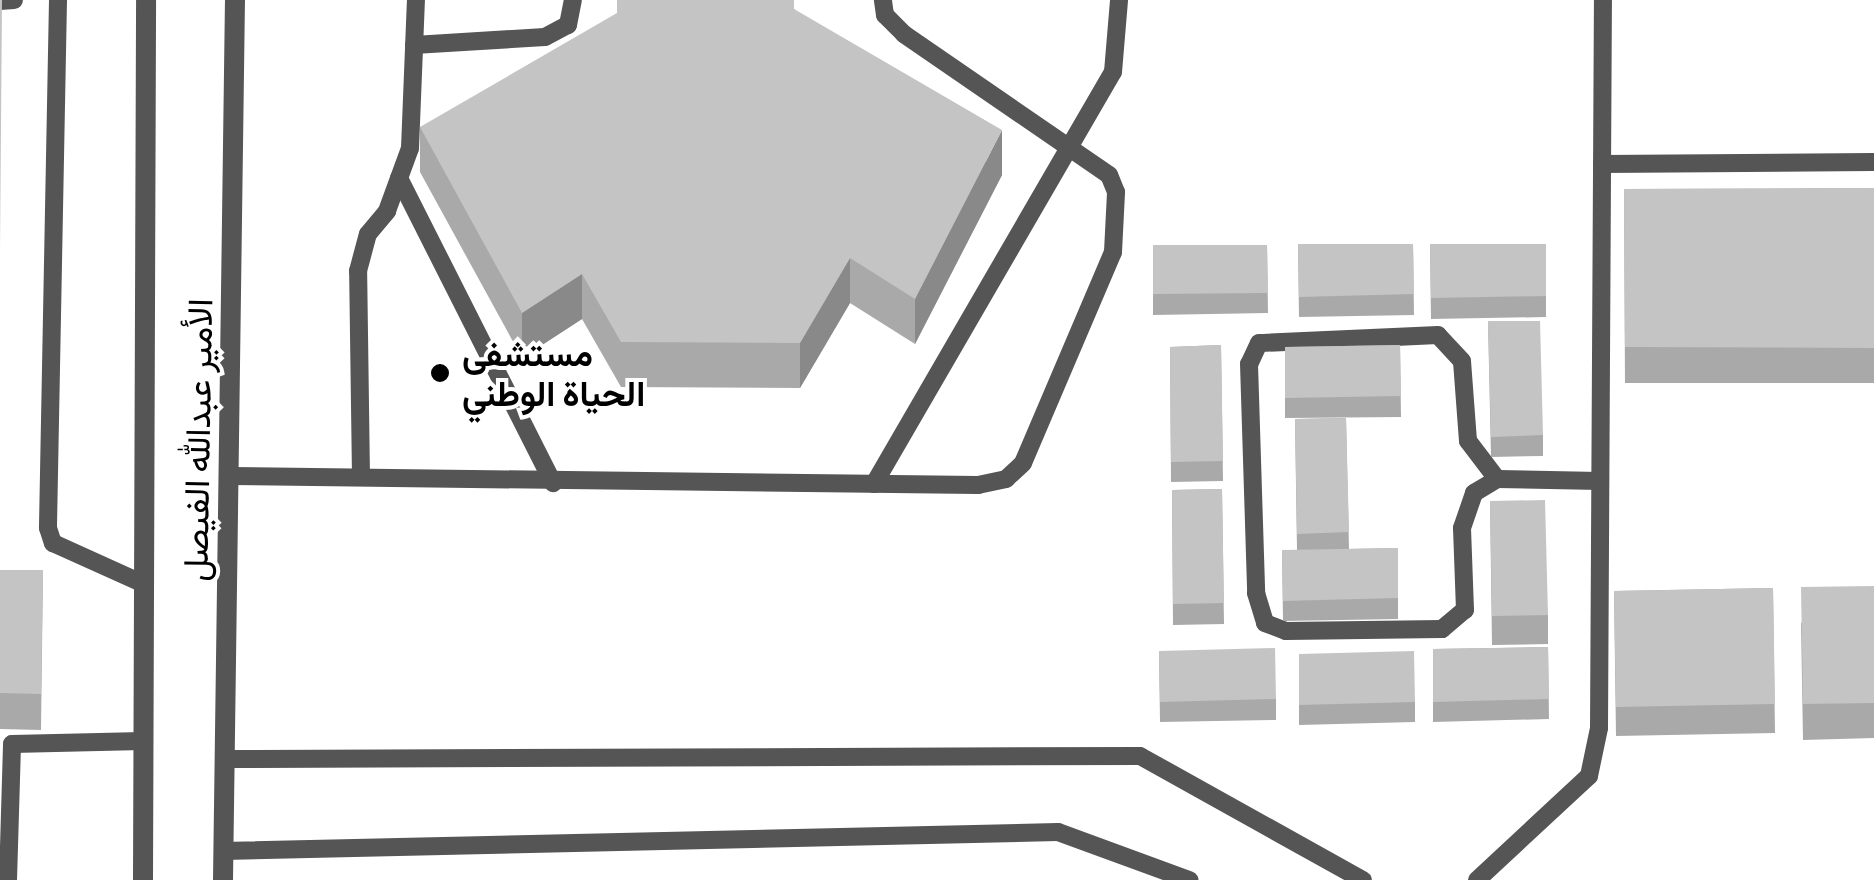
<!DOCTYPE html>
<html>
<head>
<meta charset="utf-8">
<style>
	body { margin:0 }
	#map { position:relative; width:1874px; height:880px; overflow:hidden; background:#fff; font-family:Manrope,Vazirmatn,sans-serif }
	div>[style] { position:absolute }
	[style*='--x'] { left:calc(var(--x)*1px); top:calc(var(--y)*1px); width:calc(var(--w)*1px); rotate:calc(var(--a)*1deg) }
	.service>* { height:18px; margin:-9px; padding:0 9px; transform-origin:9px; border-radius:9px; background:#555 }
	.tertiary>* { height:20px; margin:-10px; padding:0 10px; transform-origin:10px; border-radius:10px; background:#555 }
	.wall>* { inset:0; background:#a9a9a9 }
	.shaded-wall>* { inset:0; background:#898989 }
	.building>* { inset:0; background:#c4c4c4 }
	.dots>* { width:28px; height:28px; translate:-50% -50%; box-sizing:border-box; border:5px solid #fff; border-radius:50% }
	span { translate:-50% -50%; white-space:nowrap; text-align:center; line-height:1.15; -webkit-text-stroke:8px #fff; paint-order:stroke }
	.poi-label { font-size:35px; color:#000; font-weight:700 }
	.left { translate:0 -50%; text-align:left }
	.street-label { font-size:35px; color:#000 }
</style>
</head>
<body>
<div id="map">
	<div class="service">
		<div style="--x:58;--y:0;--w:528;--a:91.09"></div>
		<div style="--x:48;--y:528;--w:16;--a:72"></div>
		<div style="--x:53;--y:543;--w:100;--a:24.3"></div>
		<div style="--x:0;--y:1;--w:14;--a:-4"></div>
		<div style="--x:414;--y:45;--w:131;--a:-3.5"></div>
		<div style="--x:545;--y:37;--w:26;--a:-28"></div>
		<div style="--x:568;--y:25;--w:25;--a:-79"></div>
		<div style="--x:1602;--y:164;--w:272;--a:-0.4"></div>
		<div style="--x:399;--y:178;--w:342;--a:63.2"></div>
		<div style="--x:229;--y:476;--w:749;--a:0.69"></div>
		<div style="--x:978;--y:485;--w:29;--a:-12"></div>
		<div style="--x:1006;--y:479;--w:23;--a:-43"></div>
		<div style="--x:1023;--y:463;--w:229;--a:-66.9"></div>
		<div style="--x:1113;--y:252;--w:60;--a:-87.1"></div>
		<div style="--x:1116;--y:192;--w:18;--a:-112"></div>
		<div style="--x:1109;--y:175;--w:249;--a:-145.5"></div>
		<div style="--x:904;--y:34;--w:27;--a:-135"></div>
		<div style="--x:885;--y:15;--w:15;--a:-98"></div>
		<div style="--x:361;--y:477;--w:206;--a:-90.8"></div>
		<div style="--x:358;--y:271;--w:38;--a:-75"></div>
		<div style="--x:368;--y:234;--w:30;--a:-50"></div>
		<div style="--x:387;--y:211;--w:67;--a:-69.9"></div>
		<div style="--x:410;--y:148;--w:148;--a:-87.7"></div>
		<div style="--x:1497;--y:479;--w:48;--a:-127.3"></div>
		<div style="--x:1468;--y:441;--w:80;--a:-94.3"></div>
		<div style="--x:1462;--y:361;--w:35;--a:-133"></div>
		<div style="--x:1438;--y:335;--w:179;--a:177.4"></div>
		<div style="--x:1259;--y:343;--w:23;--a:115"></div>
		<div style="--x:1249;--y:364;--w:229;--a:88.2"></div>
		<div style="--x:1256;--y:593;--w:31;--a:73"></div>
		<div style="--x:1265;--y:623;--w:22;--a:21"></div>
		<div style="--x:1286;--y:631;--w:156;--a:-0.7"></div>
		<div style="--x:1442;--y:629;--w:30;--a:-40"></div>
		<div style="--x:1465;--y:610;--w:82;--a:-92.1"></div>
		<div style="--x:1462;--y:528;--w:37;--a:-71"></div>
		<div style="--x:1474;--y:493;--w:27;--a:-31"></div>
		<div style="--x:1497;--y:479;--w:103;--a:1.1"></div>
		<div style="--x:874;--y:484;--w:476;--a:-59.9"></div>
		<div style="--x:1113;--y:72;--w:72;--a:-85.2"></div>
		<div style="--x:224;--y:759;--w:916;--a:-0.19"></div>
		<div style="--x:1140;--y:756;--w:255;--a:29.1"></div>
		<div style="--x:223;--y:851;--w:835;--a:-1.3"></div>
		<div style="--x:1058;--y:832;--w:140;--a:20.1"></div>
		<div style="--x:8;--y:880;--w:136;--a:-88.3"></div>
		<div style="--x:12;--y:744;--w:131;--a:-1.3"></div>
		<div style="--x:1477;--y:880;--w:153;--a:-42.9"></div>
		<div style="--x:1589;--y:776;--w:49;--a:-78.2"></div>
		<div style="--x:1599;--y:728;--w:728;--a:-89.69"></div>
	</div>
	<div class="tertiary">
		<div style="--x:143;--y:880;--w:880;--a:-89.8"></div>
		<div style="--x:223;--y:880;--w:880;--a:-89.22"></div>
	</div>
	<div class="wall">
		<div style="clip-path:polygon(794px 9px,1002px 175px,915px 344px,850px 303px,800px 388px,621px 387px,582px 319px,522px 358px,420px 172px,420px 127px)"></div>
		<div style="clip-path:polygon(1874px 188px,1874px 383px,1625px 383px,1624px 189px)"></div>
		<div style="clip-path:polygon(1298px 244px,1413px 244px,1414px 315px,1299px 317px)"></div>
		<div style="clip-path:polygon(1430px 244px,1546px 244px,1546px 317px,1431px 319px)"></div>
		<div style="clip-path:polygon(1153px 245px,1267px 245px,1268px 313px,1153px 315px)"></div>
		<div style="clip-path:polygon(1488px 321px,1543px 435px,1543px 456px,1491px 457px)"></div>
		<div style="clip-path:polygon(1221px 345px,1223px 481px,1171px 482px,1170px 347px)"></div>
		<div style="clip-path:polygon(1400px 345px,1401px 417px,1285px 418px,1285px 347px)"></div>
		<div style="clip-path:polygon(1346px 418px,1349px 549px,1398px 548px,1398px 619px,1283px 621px,1282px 550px,1297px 550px,1295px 419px)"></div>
		<div style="clip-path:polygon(1222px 489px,1224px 624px,1173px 625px,1172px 490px)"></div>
		<div style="clip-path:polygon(1490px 501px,1548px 615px,1548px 644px,1492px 645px)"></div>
		<div style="clip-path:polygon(0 570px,43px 570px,41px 730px,0 729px)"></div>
		<div style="clip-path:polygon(1874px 586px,1874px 738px,1803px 740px,1801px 623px)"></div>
		<div style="clip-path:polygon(1773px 588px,1775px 733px,1616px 736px,1614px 591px)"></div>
		<div style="clip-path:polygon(1548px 647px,1549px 719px,1433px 722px,1433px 649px)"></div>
		<div style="clip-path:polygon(1159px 651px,1276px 699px,1276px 720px,1160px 722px)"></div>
		<div style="clip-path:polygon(1299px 654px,1415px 702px,1415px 722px,1299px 725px)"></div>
	</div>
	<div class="shaded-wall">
		<div style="clip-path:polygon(1002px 130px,1002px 175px,915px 344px,915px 299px)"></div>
		<div style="clip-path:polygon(850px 258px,850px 303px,800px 388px,800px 343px)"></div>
		<div style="clip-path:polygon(582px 274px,582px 319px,522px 358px,522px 313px)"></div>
	</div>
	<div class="building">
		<div style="clip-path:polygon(0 0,2px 0,0 252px)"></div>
		<div style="clip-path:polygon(617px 0,794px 0,794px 9px,1002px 130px,915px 299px,850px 258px,800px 343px,621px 342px,582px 274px,522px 313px,420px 127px,617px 13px)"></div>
		<div style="clip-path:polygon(1874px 188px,1874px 348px,1625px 347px,1624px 189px)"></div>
		<div style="clip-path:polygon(1298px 244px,1413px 244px,1414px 294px,1299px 297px)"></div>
		<div style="clip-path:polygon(1430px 244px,1546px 244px,1546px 296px,1431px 298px)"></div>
		<div style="clip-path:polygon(1153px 245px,1267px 245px,1268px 293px,1153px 294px)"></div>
		<div style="clip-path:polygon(1488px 321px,1540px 321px,1543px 435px,1491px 437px)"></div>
		<div style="clip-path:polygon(1221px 345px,1223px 461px,1171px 462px,1170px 347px)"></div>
		<div style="clip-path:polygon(1400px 345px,1401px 396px,1285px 398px,1285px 347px)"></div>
		<div style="clip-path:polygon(1346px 418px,1349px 532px,1297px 534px,1295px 419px)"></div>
		<div style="clip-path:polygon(1222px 489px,1224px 603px,1173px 604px,1172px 490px)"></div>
		<div style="clip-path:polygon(1545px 500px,1548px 615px,1492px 616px,1490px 501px)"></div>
		<div style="clip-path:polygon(1398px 548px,1398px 598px,1283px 601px,1282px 550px)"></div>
		<div style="clip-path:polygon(0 570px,43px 570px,41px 694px,0 693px)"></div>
		<div style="clip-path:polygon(1874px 586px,1874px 703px,1803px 704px,1801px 587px)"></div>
		<div style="clip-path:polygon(1773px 588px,1775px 704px,1616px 707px,1614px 591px)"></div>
		<div style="clip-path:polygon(1548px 647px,1549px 699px,1433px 702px,1433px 649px)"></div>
		<div style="clip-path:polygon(1275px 648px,1276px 699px,1160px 702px,1159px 651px)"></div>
		<div style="clip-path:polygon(1414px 651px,1415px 702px,1299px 705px,1299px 654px)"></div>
	</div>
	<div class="dots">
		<div style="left:440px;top:373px;background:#000"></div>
	</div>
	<div class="poi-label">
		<span class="left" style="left:462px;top:373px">مستشفى<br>الحياة الوطني</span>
	</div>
	<div class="street-label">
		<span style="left:197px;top:440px;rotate:-89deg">الأمير عبدالله الفيصل</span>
	</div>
</div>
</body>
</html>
